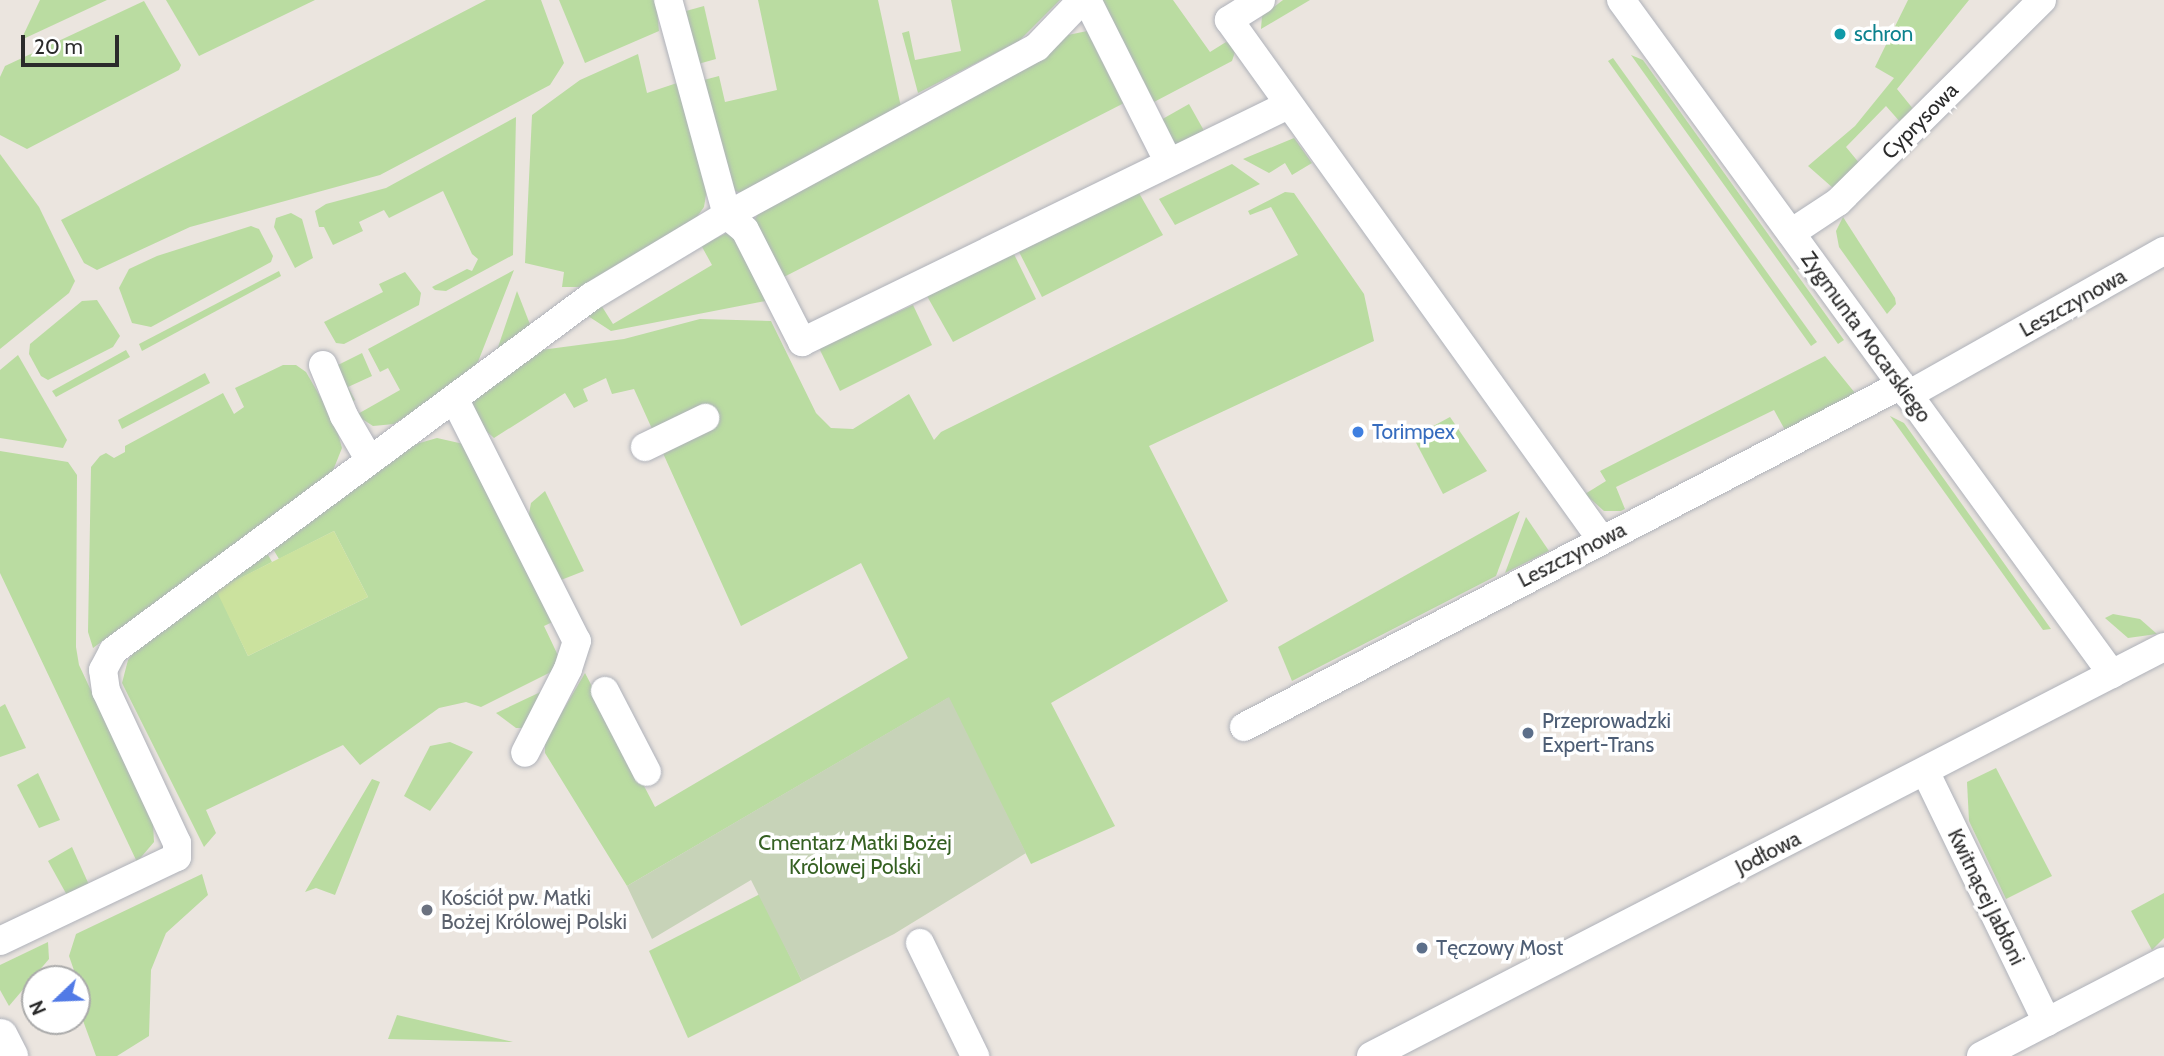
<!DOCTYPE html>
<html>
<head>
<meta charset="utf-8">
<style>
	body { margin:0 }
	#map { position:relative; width:2164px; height:1056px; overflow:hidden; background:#ebe5df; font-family:Cabin,sans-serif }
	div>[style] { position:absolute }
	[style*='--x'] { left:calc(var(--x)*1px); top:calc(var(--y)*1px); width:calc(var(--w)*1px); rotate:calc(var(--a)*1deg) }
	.green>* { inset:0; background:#badca1 }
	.cemetery>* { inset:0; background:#c7d3b8 }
	.pitch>* { inset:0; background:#cbe29e }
	.roads { filter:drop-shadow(0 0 2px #afb2ba) drop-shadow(0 0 2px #afb2ba) }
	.minor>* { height:28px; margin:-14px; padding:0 14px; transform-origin:14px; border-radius:14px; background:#fff }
	.tertiary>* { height:35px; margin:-17.5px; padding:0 17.5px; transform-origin:17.5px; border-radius:17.5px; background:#fff }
	.dots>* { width:19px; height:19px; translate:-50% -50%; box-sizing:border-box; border:4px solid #fff; border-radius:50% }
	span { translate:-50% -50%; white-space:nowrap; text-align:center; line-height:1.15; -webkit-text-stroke:7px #fff; paint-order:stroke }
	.culture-label { font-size:21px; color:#0d838f }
	.left { translate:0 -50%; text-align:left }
	.street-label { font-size:21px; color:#2b2b2b }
	.shop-label { font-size:21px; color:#366cbe }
	.service-label { font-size:21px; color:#4e5e75 }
	.park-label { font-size:21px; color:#356022 }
	.worship-label { font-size:21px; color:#5b616d }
	.north { position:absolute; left:21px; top:965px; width:70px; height:70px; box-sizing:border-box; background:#fff; border:2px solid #aaa; border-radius:50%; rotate:247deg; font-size:19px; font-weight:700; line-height:28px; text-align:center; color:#2b2b2b }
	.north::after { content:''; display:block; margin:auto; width:24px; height:32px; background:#517ae6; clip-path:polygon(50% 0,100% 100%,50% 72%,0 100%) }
	.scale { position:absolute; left:21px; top:35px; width:98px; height:32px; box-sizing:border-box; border:4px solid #2b2b2b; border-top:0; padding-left:9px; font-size:21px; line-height:24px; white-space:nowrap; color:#2b2b2b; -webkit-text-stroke:5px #fff; paint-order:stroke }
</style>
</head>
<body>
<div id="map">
	<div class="green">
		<div style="clip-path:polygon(40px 0,107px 0,21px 40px)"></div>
		<div style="clip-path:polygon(166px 0,315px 0,199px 56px)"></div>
		<div style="clip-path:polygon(486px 0,541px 0,564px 63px,550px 85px,380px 175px,190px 227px,97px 270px,84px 263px,61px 220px)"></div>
		<div style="clip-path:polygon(559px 0,656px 0,659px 31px,585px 63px)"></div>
		<div style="clip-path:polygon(758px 0,878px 0,901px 107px,741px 193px,733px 190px,700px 81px,719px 76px,725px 102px,777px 90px)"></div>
		<div style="clip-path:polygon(951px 0,1060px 0,1019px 41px,918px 93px,902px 33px,909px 31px,915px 60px,961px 51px)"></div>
		<div style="clip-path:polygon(1102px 0,1173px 0,1210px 52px,1226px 42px,1237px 46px,1232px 61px,1154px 102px,1106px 16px)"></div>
		<div style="clip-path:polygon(1283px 0,1310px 0,1261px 29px,1262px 16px)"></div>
		<div style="clip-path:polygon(1908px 0,1969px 0,1897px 89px,1914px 110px,1901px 123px,1886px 106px,1846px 147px,1860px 164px,1833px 188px,1808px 166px,1855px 126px,1894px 78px,1875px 67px)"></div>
		<div style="clip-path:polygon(144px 1px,181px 65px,179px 70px,27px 149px,0 135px,0 77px,5px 66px)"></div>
		<div style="clip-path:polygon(704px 6px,716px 59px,698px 64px,686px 11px)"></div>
		<div style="clip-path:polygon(1092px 30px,1130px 100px,778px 280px,752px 224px,759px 212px,1068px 35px)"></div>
		<div style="clip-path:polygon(638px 54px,647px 93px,677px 83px,707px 189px,704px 207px,694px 221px,587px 287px,562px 287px,564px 272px,525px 263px,532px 115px,580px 80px)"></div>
		<div style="clip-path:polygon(1631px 55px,1643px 60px,1844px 340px,1838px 344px)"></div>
		<div style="clip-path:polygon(1613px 58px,1817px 342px,1811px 346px,1608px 61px)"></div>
		<div style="clip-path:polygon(1189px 104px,1207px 136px,1175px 151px,1159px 121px)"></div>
		<div style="clip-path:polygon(516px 117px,513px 255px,446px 291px,435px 290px,432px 287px,467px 269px,472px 271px,478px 259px,472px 254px,443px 191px,389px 218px,384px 210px,359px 222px,363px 231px,333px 245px,324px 227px,319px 227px,315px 211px,326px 204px,386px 188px)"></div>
		<div style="clip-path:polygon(1294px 138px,1312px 163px,1292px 175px,1285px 163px,1269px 173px,1243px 159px)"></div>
		<div style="clip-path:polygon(0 154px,39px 207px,75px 281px,69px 293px,0 349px)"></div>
		<div style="clip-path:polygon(1232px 164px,1260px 184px,1175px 225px,1159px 199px)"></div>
		<div style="clip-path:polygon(1135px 186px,1163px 235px,1042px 297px,1015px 244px)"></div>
		<div style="clip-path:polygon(1285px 192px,1294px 193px,1364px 294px,1374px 341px,1149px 446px,1228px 601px,1051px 703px,1115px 826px,1031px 864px,948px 698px,627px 886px,545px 753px,545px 741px,585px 673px,655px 807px,908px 658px,861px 563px,741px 626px,634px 389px,612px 394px,606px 378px,583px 389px,588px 401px,574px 408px,565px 393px,494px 438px,477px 423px,469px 404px,541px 350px,624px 339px,700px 319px,771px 321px,816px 413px,831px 428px,853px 429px,909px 394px,934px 440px,941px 432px,1298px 255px,1271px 207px,1250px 215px,1248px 211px)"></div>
		<div style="clip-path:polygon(291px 213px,302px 219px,313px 258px,295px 268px,274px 227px,276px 218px)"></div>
		<div style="clip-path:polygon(1843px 217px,1895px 298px,1896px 304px,1887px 314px,1839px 247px,1836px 231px)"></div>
		<div style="clip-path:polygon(251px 226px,259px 229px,273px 256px,271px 262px,151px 327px,132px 323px,119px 288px,129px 269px,157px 256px)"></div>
		<div style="clip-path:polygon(729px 232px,738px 236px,771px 300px,611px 331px,588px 316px,601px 305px,613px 324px,712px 265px,701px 245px)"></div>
		<div style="clip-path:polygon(1010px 246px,1036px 299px,953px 342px,923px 289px)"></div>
		<div style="clip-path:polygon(514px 270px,474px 372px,394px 424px,373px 426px,356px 415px,400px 390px,388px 368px,380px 372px,368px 349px)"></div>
		<div style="clip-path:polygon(279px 271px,281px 276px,142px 351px,139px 344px)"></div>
		<div style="clip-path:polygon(405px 272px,421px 293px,419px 305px,344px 344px,336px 343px,324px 322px,383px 292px,379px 284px)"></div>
		<div style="clip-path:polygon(517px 291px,531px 327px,493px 362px)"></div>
		<div style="clip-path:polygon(97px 300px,120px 336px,113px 347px,48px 380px,41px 376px,29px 354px,30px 344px,82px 301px)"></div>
		<div style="clip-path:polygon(913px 305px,932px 345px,840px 391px,819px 348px)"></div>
		<div style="clip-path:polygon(126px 350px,130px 357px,56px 397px,52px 391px)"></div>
		<div style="clip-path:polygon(362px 353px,372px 376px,348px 387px,355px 400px,349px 404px,332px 368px)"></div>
		<div style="clip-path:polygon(18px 355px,67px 440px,63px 448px,0 438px,0 370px)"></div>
		<div style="clip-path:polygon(1825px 356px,1855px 393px,1850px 397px,1785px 430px,1774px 410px,1616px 487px,1625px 509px,1621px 511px,1604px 511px,1585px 494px,1606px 481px,1600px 471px)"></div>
		<div style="clip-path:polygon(283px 365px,296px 365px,306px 372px,335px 422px,342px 448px,332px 473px,93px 648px,88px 632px,91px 467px,100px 456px,106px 453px,114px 458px,125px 452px,125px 446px,223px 393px,234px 414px,244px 407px,235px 388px)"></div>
		<div style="clip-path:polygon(205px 373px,210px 383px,122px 429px,118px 420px)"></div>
		<div style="clip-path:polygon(1890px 416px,1904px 423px,2051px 629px,2043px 630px)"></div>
		<div style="clip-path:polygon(1450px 417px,1487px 471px,1443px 494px,1413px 437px)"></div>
		<div style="clip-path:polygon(437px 438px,468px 445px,559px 619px,544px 626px,563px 666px,481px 707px,466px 702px,439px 708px,360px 765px,343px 745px,206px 810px,216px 833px,204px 847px,122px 683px,128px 660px,136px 650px,267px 553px,272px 562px,217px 590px,248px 656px,368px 597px,334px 531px,279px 559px,273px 549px,416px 444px)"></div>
		<div style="clip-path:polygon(0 451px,68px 462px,77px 475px,76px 647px,79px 665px,153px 822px,154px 842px,137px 862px,0 573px)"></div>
		<div style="clip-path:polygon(545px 491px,584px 571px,561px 580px,528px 519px,531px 503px)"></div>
		<div style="clip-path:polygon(1520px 511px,1496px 576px,1292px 681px,1278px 647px)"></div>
		<div style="clip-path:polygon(1526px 517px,1549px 551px,1505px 573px)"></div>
		<div style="clip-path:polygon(2113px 614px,2140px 619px,2157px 634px,2128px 638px,2105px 618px)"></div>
		<div style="clip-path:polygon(547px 689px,526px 728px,516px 728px,496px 713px)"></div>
		<div style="clip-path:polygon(5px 704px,26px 748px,0 757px,0 707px)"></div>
		<div style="clip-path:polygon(450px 742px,473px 752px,430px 811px,404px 796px,430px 746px)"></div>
		<div style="clip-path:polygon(1996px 768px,2052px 876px,2006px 899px,1969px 821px,1967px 782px)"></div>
		<div style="clip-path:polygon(38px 773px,60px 820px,39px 828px,17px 785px)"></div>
		<div style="clip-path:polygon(372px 779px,380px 782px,335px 895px,316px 888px,305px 892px)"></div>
		<div style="clip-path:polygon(72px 847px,90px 887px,68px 897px,48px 861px)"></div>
		<div style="clip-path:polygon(202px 874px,208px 895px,166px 933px,151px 970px,149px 1036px,117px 1056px,96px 1056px,78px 1007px,77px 979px,69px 956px,76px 934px)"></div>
		<div style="clip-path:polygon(2164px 893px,2164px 938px,2152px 950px,2131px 911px)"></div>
		<div style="clip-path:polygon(760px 894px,802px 981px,688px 1038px,649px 951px)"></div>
		<div style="clip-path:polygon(48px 942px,49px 959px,9px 1006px,0 990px,0 965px)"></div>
		<div style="clip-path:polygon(397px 1015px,513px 1042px,388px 1039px)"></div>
	</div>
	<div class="cemetery">
		<div style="clip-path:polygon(949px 697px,1026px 853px,894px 934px,802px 981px,751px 880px,652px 939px,627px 886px)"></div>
	</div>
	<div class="pitch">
		<div style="clip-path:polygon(334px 531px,368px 597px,248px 656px,216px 590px)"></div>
	</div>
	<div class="roads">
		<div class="minor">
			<div style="--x:1082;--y:0;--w:65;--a:133.8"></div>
			<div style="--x:1037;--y:47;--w:353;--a:151.5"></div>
			<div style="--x:727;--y:215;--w:23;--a:40"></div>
			<div style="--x:745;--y:230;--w:126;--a:63"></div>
			<div style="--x:802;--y:342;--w:541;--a:-26"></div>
			<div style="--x:1087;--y:0;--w:180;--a:63.3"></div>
			<div style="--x:1261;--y:0;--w:38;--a:148"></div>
			<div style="--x:1229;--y:20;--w:639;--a:54.37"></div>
			<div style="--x:1621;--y:0;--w:834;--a:53.93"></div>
			<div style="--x:1791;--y:233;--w:56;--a:-33.4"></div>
			<div style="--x:1838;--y:202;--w:287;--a:-44.7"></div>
			<div style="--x:323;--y:365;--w:55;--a:67.6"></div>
			<div style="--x:344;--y:416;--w:50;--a:59.8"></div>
			<div style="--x:1908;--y:395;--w:294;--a:-29.4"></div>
			<div style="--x:455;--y:400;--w:270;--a:63.2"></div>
			<div style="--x:577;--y:641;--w:29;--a:108"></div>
			<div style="--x:568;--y:669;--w:94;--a:117.1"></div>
			<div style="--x:645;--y:447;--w:67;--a:-25.8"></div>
			<div style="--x:605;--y:691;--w:91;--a:62.6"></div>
			<div style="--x:1244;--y:727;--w:741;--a:-27.5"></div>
			<div style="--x:1926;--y:773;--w:277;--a:64.1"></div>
			<div style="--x:0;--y:941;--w:196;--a:-25.4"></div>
			<div style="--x:177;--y:857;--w:14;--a:-90"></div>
			<div style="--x:177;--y:843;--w:168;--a:-115"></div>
			<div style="--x:106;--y:691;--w:21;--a:-98"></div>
			<div style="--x:103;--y:670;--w:21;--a:-62"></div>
			<div style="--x:113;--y:651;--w:596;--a:-36.54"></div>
			<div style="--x:592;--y:296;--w:157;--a:-31"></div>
			<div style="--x:727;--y:215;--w:223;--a:-105.3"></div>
			<div style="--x:920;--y:943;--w:126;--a:64"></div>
			<div style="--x:1371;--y:1056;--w:892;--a:-27.28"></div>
			<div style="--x:1981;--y:1056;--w:206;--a:-27.4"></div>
		</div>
		<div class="tertiary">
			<div style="--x:0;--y:1036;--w:22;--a:63"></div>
		</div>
	</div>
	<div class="dots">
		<div style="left:1840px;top:34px;background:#0f9aa8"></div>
		<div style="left:1358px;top:432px;background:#3f7fe0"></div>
		<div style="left:1528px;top:733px;background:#5c6f8a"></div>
		<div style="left:427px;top:910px;background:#6b7280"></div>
		<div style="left:1422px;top:948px;background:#5c6f8a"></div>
	</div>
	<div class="culture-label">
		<span class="left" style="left:1854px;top:34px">schron</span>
	</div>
	<div class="street-label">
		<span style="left:1920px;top:121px;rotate:-45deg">Cyprysowa</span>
		<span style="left:2073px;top:303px;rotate:-29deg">Leszczynowa</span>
		<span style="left:1866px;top:337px;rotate:54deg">Zygmunta Mocarskiego</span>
		<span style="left:1572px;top:555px;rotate:-27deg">Leszczynowa</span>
		<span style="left:1768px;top:853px;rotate:-27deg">Jodłowa</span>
		<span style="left:1986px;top:897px;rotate:64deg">Kwitnącej Jabłoni</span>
	</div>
	<div class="shop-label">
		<span class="left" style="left:1372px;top:432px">Torimpex</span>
	</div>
	<div class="service-label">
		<span class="left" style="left:1542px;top:733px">Przeprowadzki<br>Expert-Trans</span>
		<span class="left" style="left:1436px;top:948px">Tęczowy Most</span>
	</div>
	<div class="park-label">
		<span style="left:855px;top:855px">Cmentarz Matki Bożej<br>Królowej Polski</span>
	</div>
	<div class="worship-label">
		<span class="left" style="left:441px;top:910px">Kościół pw. Matki<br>Bożej Królowej Polski</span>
	</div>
	<div class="north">N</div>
	<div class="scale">20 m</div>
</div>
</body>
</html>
